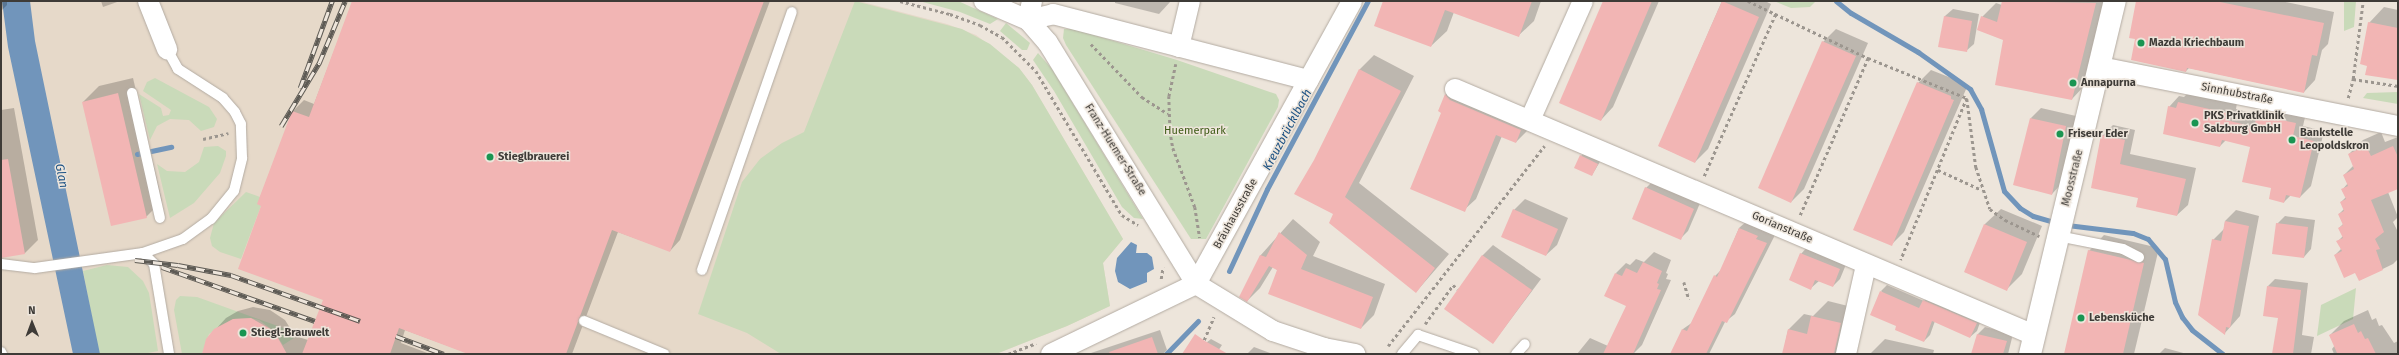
<!DOCTYPE html>
<html>
<head>
<meta charset="utf-8">
<style>
	body { margin:0 }
	#map { position:relative; width:2399px; height:355px; overflow:hidden; background:#ede5db; font-family:"Fira Sans",sans-serif }
	div>[style] { position:absolute }
	[style*='--x'] { left:calc(var(--x)*1px); top:calc(var(--y)*1px); width:calc(var(--w)*1px); rotate:calc(var(--a)*1deg) }
	.built>* { inset:0; background:#e6d9c9 }
	.green>* { inset:0; background:#c9dab9 }
	.water>* { inset:0; background:#7195bb }
	.shadow>* { inset:0; background:#0003 }
	.stream>* { height:5px; margin:-2.5px; padding:0 2.5px; transform-origin:2.5px; border-radius:2.5px; background:#7195bb }
	.building>* { inset:0; background:#f2b5b4 }
	.path>* { height:2.5px; margin-top:-1.25px; transform-origin:0; background:repeating-linear-gradient(90deg,#9c968f 0 3px,transparent 0 6px) }
	.roads { filter:drop-shadow(0 0 1px #b3aba2) drop-shadow(0 0 1px #b3aba2) }
	.service>* { height:10px; margin:-5px; padding:0 5px; transform-origin:5px; border-radius:5px; background:#fff }
	.minor>* { height:20px; margin:-10px; padding:0 10px; transform-origin:10px; border-radius:10px; background:#fff }
	.tertiary>* { height:22px; margin:-11px; padding:0 11px; transform-origin:11px; border-radius:11px; background:#fff }
	.rail>* { height:4.5px; margin-top:-2.25px; transform-origin:0; background:repeating-linear-gradient(90deg,#ede5db 0 9px,#5e5b55 0 18px); box-sizing:border-box; border-block:1px solid #5e5b55 }
	.dots>* { width:11px; height:11px; translate:-50% -50%; box-sizing:border-box; border:2px solid #ede5db; border-radius:50% }
	span { translate:-50% -50%; white-space:nowrap; text-align:center; line-height:1.15; -webkit-text-stroke:3px #ede5db; paint-order:stroke }
	.poi-label { font-size:11px; color:#3e3b37; font-weight:700 }
	.left { translate:0 -50%; text-align:left }
	.street-label { font-size:11px; color:#3e3b37 }
	.park-label { font-size:11px; color:#405c18 }
	.water-label { font-size:12px; color:#1d5284; font-style:italic }
	.frame { position:absolute; inset:0; border:2px solid #3e3b37; pointer-events:none }
	.north { position:absolute; left:12px; top:303px; width:40px; height:40px; -webkit-text-stroke:3px #ede5db; paint-order:stroke; rotate:359deg; font-size:11px; font-weight:700; line-height:16px; text-align:center; color:#3e3b37 }
	.north::after { content:''; display:block; margin:auto; width:14px; height:18px; background:#3e3b37; clip-path:polygon(50% 0,100% 100%,50% 72%,0 100%) }
</style>
</head>
<body>
<div id="map">
	<div class="built">
		<div style="clip-path:polygon(1px 1px,859px 1px,947px 24px,976px 35px,1019px 68px,1032px 85px,1123px 239px,1103px 263px,1110px 306px,1067px 326px,996px 354px,1px 354px)"></div>
	</div>
	<div class="green">
		<div style="clip-path:polygon(855px 1px,962px 29px,990px 44px,1019px 68px,1032px 85px,1123px 239px,1103px 263px,1110px 306px,1067px 326px,996px 354px,781px 354px,747px 333px,698px 314px,742px 182px,760px 159px,782px 143px,804px 132px)"></div>
		<div style="clip-path:polygon(919px 1px,958px 1px,998px 19px,990px 24px,960px 12px)"></div>
		<div style="clip-path:polygon(1774px 1px,1815px 1px,1815px 2px,1810px 7px,1791px 8px)"></div>
		<div style="clip-path:polygon(2344px 1px,2356px 1px,2354px 27px,2344px 31px)"></div>
		<div style="clip-path:polygon(1006px 23px,1030px 43px,1027px 50px,1022px 50px,1000px 31px)"></div>
		<div style="clip-path:polygon(1064px 29px,1074px 29px,1177px 60px,1276px 94px,1279px 100px,1278px 107px,1206px 239px,1191px 239px,1066px 45px,1063px 38px)"></div>
		<div style="clip-path:polygon(1038px 53px,1052px 69px,1143px 219px,1134px 218px,1122px 207px,1054px 91px,1033px 60px)"></div>
		<div style="clip-path:polygon(155px 78px,209px 107px,217px 119px,214px 127px,201px 131px,189px 120px,170px 119px,157px 126px,150px 140px,139px 94px,161px 108px,163px 116px,169px 115px,171px 110px,143px 91px,147px 82px)"></div>
		<div style="clip-path:polygon(2398px 92px,2398px 104px,2363px 98px,2367px 93px)"></div>
		<div style="clip-path:polygon(218px 146px,226px 151px,226px 156px,220px 173px,194px 203px,170px 218px,157px 164px,167px 171px,185px 172px,199px 162px,204px 147px)"></div>
		<div style="clip-path:polygon(246px 192px,260px 197px,261px 206px,241px 259px,220px 252px,212px 246px,210px 238px,214px 223px)"></div>
		<div style="clip-path:polygon(107px 265px,128px 267px,143px 281px,149px 293px,158px 351px,143px 354px,99px 354px,83px 271px)"></div>
		<div style="clip-path:polygon(2356px 288px,2353px 319px,2317px 336px,2321px 305px)"></div>
		<div style="clip-path:polygon(180px 296px,197px 297px,300px 334px,283px 345px,274px 331px,259px 320px,251px 318px,233px 319px,209px 334px,202px 354px,182px 354px,174px 310px,176px 300px)"></div>
	</div>
	<div class="water">
		<div style="clip-path:polygon(2px 1px,30px 1px,35px 41px,100px 354px,73px 354px,8px 47px)"></div>
		<div style="clip-path:polygon(1131px 242px,1137px 245px,1136px 253px,1147px 253px,1152px 257px,1154px 269px,1147px 273px,1147px 282px,1130px 289px,1118px 282px,1115px 271px,1117px 258px)"></div>
	</div>
	<div class="shadow">
		<div style="clip-path:polygon(1px 1px,7px 1px,7px 5px,1px 11px)"></div>
		<div style="clip-path:polygon(101px 1px,120px 1px,103px 7px)"></div>
		<div style="clip-path:polygon(353px 1px,770px 1px,680px 240px,670px 251px,618px 232px,572px 354px,470px 354px,405px 330px,401px 343px,430px 354px,203px 354px,215px 330px,226px 318px,238px 311px,253px 307px,270px 310px,285px 320px,295px 336px,308px 340px,324px 300px,263px 205px,258px 203px,293px 111px,304px 100px,314px 104px)"></div>
		<div style="clip-path:polygon(1115px 1px,1171px 1px,1159px 14px,1115px 3px)"></div>
		<div style="clip-path:polygon(1384px 1px,1541px 1px,1534px 21px,1518px 36px,1454px 12px,1447px 31px,1431px 46px)"></div>
		<div style="clip-path:polygon(1604px 1px,1659px 1px,1613px 107px,1601px 120px)"></div>
		<div style="clip-path:polygon(1722px 1px,1765px 1px,1771px 4px,1708px 149px,1695px 162px,1659px 146px)"></div>
		<div style="clip-path:polygon(2003px 1px,2106px 1px,2086px 84px,2072px 99px,1982px 17px,1996px 3px,2002px 5px)"></div>
		<div style="clip-path:polygon(2137px 1px,2281px 1px,2334px 12px,2328px 44px,2322px 50px,2315px 80px,2304px 92px,2189px 68px,2186px 71px,2136px 38px)"></div>
		<div style="clip-path:polygon(2384px 7px,2398px 10px,2398px 79px,2368px 65px,2369px 23px)"></div>
		<div style="clip-path:polygon(1953px 9px,1979px 14px,1974px 44px,1966px 51px,1939px 46px,1945px 16px)"></div>
		<div style="clip-path:polygon(1836px 29px,1868px 43px,1804px 189px,1791px 202px,1823px 42px)"></div>
		<div style="clip-path:polygon(1374px 55px,1414px 76px,1359px 183px,1449px 254px,1416px 292px,1335px 213px,1315px 160px,1360px 69px)"></div>
		<div style="clip-path:polygon(1931px 70px,1964px 83px,1963px 86px,1967px 87px,1904px 232px,1891px 245px,1918px 83px)"></div>
		<div style="clip-path:polygon(133px 78px,162px 201px,146px 217px,83px 102px,99px 86px)"></div>
		<div style="clip-path:polygon(1457px 83px,1528px 130px,1516px 142px,1502px 136px,1476px 199px,1464px 210px,1443px 112px,1439px 111px,1446px 94px)"></div>
		<div style="clip-path:polygon(2189px 92px,2237px 103px,2236px 109px,2258px 115px,2268px 105px,2306px 113px,2303px 126px,2324px 131px,2311px 186px,2300px 197px,2291px 195px,2284px 202px,2273px 187px,2251px 146px,2226px 140px,2220px 146px,2169px 107px,2179px 96px,2184px 97px)"></div>
		<div style="clip-path:polygon(14px 108px,38px 240px,25px 253px,1px 257px,1px 110px)"></div>
		<div style="clip-path:polygon(2041px 108px,2076px 116px,2062px 183px,2052px 194px,2031px 118px)"></div>
		<div style="clip-path:polygon(2113px 125px,2135px 130px,2130px 154px,2196px 168px,2188px 205px,2177px 215px,2140px 197px,2102px 136px)"></div>
		<div style="clip-path:polygon(2381px 132px,2385px 142px,2398px 137px,2398px 188px,2388px 192px,2398px 217px,2393px 222px,2398px 232px,2398px 259px,2393px 264px,2360px 280px,2356px 272px,2335px 255px,2341px 249px,2338px 241px,2343px 236px,2339px 228px,2344px 223px,2339px 214px,2344px 209px,2341px 202px,2346px 197px,2342px 190px,2348px 183px,2344px 175px,2354px 165px,2349px 154px,2363px 140px)"></div>
		<div style="clip-path:polygon(1585px 152px,1601px 160px,1592px 175px,1581px 156px)"></div>
		<div style="clip-path:polygon(1654px 180px,1701px 201px,1688px 231px,1680px 239px,1646px 188px)"></div>
		<div style="clip-path:polygon(1525px 199px,1568px 218px,1557px 245px,1546px 255px,1514px 210px)"></div>
		<div style="clip-path:polygon(2001px 209px,2042px 226px,2022px 274px,2007px 289px,1965px 272px,1985px 224px)"></div>
		<div style="clip-path:polygon(2236px 210px,2259px 216px,2240px 316px,2224px 334px,2213px 240px,2224px 229px,2225px 221px)"></div>
		<div style="clip-path:polygon(2285px 216px,2315px 220px,2311px 249px,2304px 257px,2277px 224px)"></div>
		<div style="clip-path:polygon(1293px 219px,1320px 242px,1313px 256px,1385px 284px,1374px 315px,1361px 328px,1273px 267px,1260px 288px,1247px 301px,1260px 256px)"></div>
		<div style="clip-path:polygon(1748px 220px,1775px 235px,1735px 314px,1725px 322px,1709px 354px,1671px 354px,1683px 329px,1693px 322px,1715px 276px,1722px 269px,1739px 228px)"></div>
		<div style="clip-path:polygon(2104px 235px,2159px 248px,2134px 354px,2065px 354px,2089px 251px)"></div>
		<div style="clip-path:polygon(1493px 245px,1541px 279px,1493px 343px,1482px 256px)"></div>
		<div style="clip-path:polygon(1808px 246px,1847px 262px,1840px 279px,1833px 286px,1819px 281px,1811px 288px,1801px 254px)"></div>
		<div style="clip-path:polygon(1654px 252px,1671px 260px,1666px 273px,1668px 274px,1666px 279px,1671px 280px,1642px 345px,1633px 354px,1577px 354px,1590px 338px,1608px 346px,1627px 306px,1616px 273px,1626px 263px,1630px 265px,1636px 259px,1644px 262px)"></div>
		<div style="clip-path:polygon(2275px 279px,2308px 283px,2302px 335px,2314px 337px,2311px 354px,2273px 354px,2279px 317px,2268px 286px)"></div>
		<div style="clip-path:polygon(1887px 285px,1924px 301px,1930px 295px,1982px 317px,1977px 331px,1970px 337px,1935px 321px,1930px 335px,1924px 341px,1881px 291px)"></div>
		<div style="clip-path:polygon(1828px 301px,1856px 308px,1839px 354px,1783px 354px,1788px 330px,1804px 314px,1813px 316px)"></div>
		<div style="clip-path:polygon(2368px 310px,2372px 320px,2376px 318px,2379px 326px,2382px 325px,2394px 343px,2398px 341px,2398px 354px,2334px 354px,2332px 349px,2335px 345px,2330px 335px,2344px 321px)"></div>
		<div style="clip-path:polygon(1985px 327px,2013px 334px,2008px 354px,1972px 354px,1978px 334px)"></div>
		<div style="clip-path:polygon(1160px 330px,1167px 350px,1163px 354px,1088px 354px)"></div>
		<div style="clip-path:polygon(1211px 339px,1222px 345px,1216px 354px,1192px 354px)"></div>
		<div style="clip-path:polygon(1885px 339px,1934px 350px,1933px 354px,1870px 354px)"></div>
		<div style="clip-path:polygon(1254px 347px,1273px 354px,1247px 354px)"></div>
		<div style="clip-path:polygon(2165px 348px,2187px 354px,2159px 354px)"></div>
	</div>
	<div class="stream">
		<div style="--x:1836;--y:1;--w:19;--a:39"></div>
		<div style="--x:1851;--y:13;--w:78;--a:30.2"></div>
		<div style="--x:1918;--y:52;--w:64;--a:35.4"></div>
		<div style="--x:1970;--y:89;--w:23;--a:61"></div>
		<div style="--x:1981;--y:109;--w:85;--a:74.3"></div>
		<div style="--x:2004;--y:191;--w:23;--a:47"></div>
		<div style="--x:2020;--y:208;--w:15;--a:32"></div>
		<div style="--x:2033;--y:216;--w:25;--a:16"></div>
		<div style="--x:137;--y:154;--w:35;--a:-12"></div>
		<div style="--x:2067;--y:225;--w:66;--a:6.9"></div>
		<div style="--x:2133;--y:233;--w:16;--a:22"></div>
		<div style="--x:2148;--y:239;--w:26;--a:50"></div>
		<div style="--x:2165;--y:259;--w:44;--a:76.9"></div>
		<div style="--x:2175;--y:302;--w:17;--a:65"></div>
		<div style="--x:2182;--y:317;--w:16;--a:52"></div>
		<div style="--x:2192;--y:330;--w:39;--a:38"></div>
		<div style="--x:1229;--y:271;--w:90;--a:-65.1"></div>
		<div style="--x:1267;--y:189;--w:213;--a:-61.8"></div>
		<div style="--x:1166;--y:354;--w:46;--a:-45.9"></div>
	</div>
	<div class="building">
		<div style="clip-path:polygon(352px 1px,764px 1px,670px 252px,612px 230px,566px 354px,468px 354px,399px 328px,390px 354px,302px 354px,323px 300px,238px 269px,261px 206px,257px 204px,292px 111px,309px 117px)"></div>
		<div style="clip-path:polygon(1383px 1px,1532px 1px,1519px 37px,1445px 10px,1431px 47px,1374px 26px)"></div>
		<div style="clip-path:polygon(1603px 1px,1652px 1px,1601px 121px,1559px 103px)"></div>
		<div style="clip-path:polygon(1722px 1px,1759px 17px,1695px 163px,1658px 146px)"></div>
		<div style="clip-path:polygon(2002px 1px,2096px 3px,2072px 100px,1995px 85px,2003px 40px,1977px 30px,1981px 16px,1997px 22px)"></div>
		<div style="clip-path:polygon(2136px 1px,2215px 1px,2324px 23px,2317px 56px,2312px 55px,2304px 93px,2187px 68px,2186px 72px,2131px 60px,2135px 39px,2129px 38px)"></div>
		<div style="clip-path:polygon(1944px 16px,1972px 21px,1967px 52px,1938px 47px)"></div>
		<div style="clip-path:polygon(2368px 22px,2398px 28px,2398px 80px,2365px 75px,2367px 66px,2360px 64px)"></div>
		<div style="clip-path:polygon(1822px 41px,1856px 56px,1791px 203px,1758px 188px)"></div>
		<div style="clip-path:polygon(1359px 69px,1401px 91px,1345px 197px,1435px 268px,1416px 293px,1329px 223px,1333px 214px,1294px 194px,1314px 160px)"></div>
		<div style="clip-path:polygon(1917px 82px,1951px 96px,1951px 99px,1954px 100px,1892px 246px,1853px 230px)"></div>
		<div style="clip-path:polygon(118px 93px,147px 218px,111px 226px,82px 102px)"></div>
		<div style="clip-path:polygon(1445px 94px,1450px 100px,1521px 130px,1516px 143px,1496px 135px,1465px 212px,1410px 189px,1441px 113px,1438px 111px)"></div>
		<div style="clip-path:polygon(2178px 102px,2227px 113px,2226px 120px,2254px 127px,2257px 115px,2296px 123px,2293px 136px,2314px 141px,2300px 198px,2286px 195px,2284px 203px,2269px 199px,2271px 188px,2242px 182px,2250px 147px,2222px 140px,2220px 147px,2163px 134px,2168px 106px,2176px 108px)"></div>
		<div style="clip-path:polygon(2030px 118px,2066px 126px,2052px 195px,2013px 185px)"></div>
		<div style="clip-path:polygon(2101px 135px,2125px 140px,2120px 164px,2186px 179px,2177px 216px,2136px 207px,2138px 198px,2091px 188px)"></div>
		<div style="clip-path:polygon(2366px 146px,2371px 156px,2393px 146px,2398px 157px,2398px 189px,2371px 200px,2384px 232px,2375px 239px,2380px 249px,2376px 250px,2383px 270px,2359px 281px,2355px 273px,2344px 278px,2334px 255px,2342px 251px,2336px 241px,2343px 238px,2338px 228px,2343px 225px,2338px 214px,2344px 211px,2340px 202px,2346px 199px,2341px 189px,2348px 186px,2343px 175px,2354px 169px,2348px 154px)"></div>
		<div style="clip-path:polygon(1580px 155px,1598px 164px,1592px 176px,1574px 168px)"></div>
		<div style="clip-path:polygon(8px 159px,25px 254px,1px 258px,1px 160px)"></div>
		<div style="clip-path:polygon(1645px 187px,1694px 209px,1681px 240px,1632px 219px)"></div>
		<div style="clip-path:polygon(1513px 209px,1558px 229px,1546px 256px,1501px 237px)"></div>
		<div style="clip-path:polygon(2225px 221px,2249px 226px,2230px 328px,2226px 327px,2225px 335px,2198px 315px,2212px 239px,2221px 241px)"></div>
		<div style="clip-path:polygon(2276px 223px,2308px 227px,2304px 258px,2272px 254px)"></div>
		<div style="clip-path:polygon(1984px 224px,2027px 242px,2007px 291px,1964px 272px)"></div>
		<div style="clip-path:polygon(1739px 228px,1758px 236px,1756px 239px,1767px 243px,1727px 323px,1722px 321px,1706px 354px,1670px 354px,1682px 329px,1687px 331px,1714px 275px,1717px 277px)"></div>
		<div style="clip-path:polygon(1279px 232px,1307px 255px,1301px 269px,1373px 297px,1361px 329px,1268px 294px,1277px 270px,1269px 266px,1247px 302px,1239px 297px,1260px 255px,1266px 257px)"></div>
		<div style="clip-path:polygon(2088px 250px,2144px 263px,2123px 354px,2064px 354px)"></div>
		<div style="clip-path:polygon(1800px 253px,1840px 269px,1833px 287px,1815px 280px,1811px 290px,1789px 280px)"></div>
		<div style="clip-path:polygon(1482px 255px,1532px 290px,1493px 344px,1444px 309px)"></div>
		<div style="clip-path:polygon(1643px 262px,1662px 271px,1657px 283px,1659px 284px,1657px 289px,1661px 290px,1633px 354px,1603px 354px,1626px 306px,1604px 296px,1615px 273px,1622px 276px,1626px 268px,1637px 273px)"></div>
		<div style="clip-path:polygon(2267px 286px,2301px 290px,2293px 354px,2272px 354px,2278px 318px,2263px 316px)"></div>
		<div style="clip-path:polygon(1880px 291px,1919px 308px,1923px 300px,1977px 323px,1970px 338px,1932px 321px,1924px 342px,1895px 330px,1896px 326px,1870px 315px)"></div>
		<div style="clip-path:polygon(1811px 316px,1841px 323px,1834px 354px,1782px 354px,1788px 329px,1807px 334px)"></div>
		<div style="clip-path:polygon(251px 318px,274px 331px,287px 354px,202px 354px,206px 339px,214px 329px,233px 319px)"></div>
		<div style="clip-path:polygon(2354px 324px,2358px 333px,2361px 331px,2365px 339px,2368px 338px,2376px 354px,2335px 354px,2337px 353px,2329px 335px)"></div>
		<div style="clip-path:polygon(1195px 334px,1205px 341px,1228px 354px,1182px 354px)"></div>
		<div style="clip-path:polygon(1977px 334px,2007px 341px,2003px 354px,1971px 354px)"></div>
		<div style="clip-path:polygon(1152px 337px,1158px 354px,1110px 354px,1109px 352px)"></div>
	</div>
	<div class="path">
		<div style="--x:900;--y:1;--w:52;--a:14.6"></div>
		<div style="--x:950;--y:14;--w:32;--a:20"></div>
		<div style="--x:980;--y:25;--w:25;--a:29"></div>
		<div style="--x:1002;--y:37;--w:48;--a:45"></div>
		<div style="--x:1036;--y:71;--w:168;--a:59.2"></div>
		<div style="--x:1122;--y:215;--w:19;--a:32"></div>
		<div style="--x:1748;--y:1;--w:133;--a:25.4"></div>
		<div style="--x:1868;--y:58;--w:107;--a:22"></div>
		<div style="--x:1967;--y:98;--w:175;--a:112.2"></div>
		<div style="--x:1091;--y:44;--w:74;--a:46.1"></div>
		<div style="--x:1142;--y:97;--w:31;--a:33"></div>
		<div style="--x:1176;--y:64;--w:33;--a:102"></div>
		<div style="--x:1169;--y:96;--w:35;--a:88"></div>
		<div style="--x:1170;--y:131;--w:17;--a:80"></div>
		<div style="--x:1173;--y:148;--w:63;--a:69.6"></div>
		<div style="--x:1195;--y:207;--w:31;--a:81"></div>
		<div style="--x:2353;--y:79;--w:46;--a:8.8"></div>
		<div style="--x:2348;--y:98;--w:20;--a:-75"></div>
		<div style="--x:2353;--y:79;--w:79;--a:-82.7"></div>
		<div style="--x:1967;--y:99;--w:69;--a:82.5"></div>
		<div style="--x:1976;--y:167;--w:44;--a:71.6"></div>
		<div style="--x:1990;--y:209;--w:19;--a:36"></div>
		<div style="--x:2005;--y:220;--w:38;--a:25"></div>
		<div style="--x:203;--y:139;--w:26;--a:-13"></div>
		<div style="--x:1938;--y:170;--w:48;--a:24.4"></div>
		<div style="--x:1704;--y:176;--w:178;--a:-66.2"></div>
		<div style="--x:1800;--y:215;--w:171;--a:-66.6"></div>
		<div style="--x:1161;--y:279;--w:12;--a:-81"></div>
		<div style="--x:1684;--y:282;--w:18;--a:74"></div>
		<div style="--x:1425;--y:324;--w:48;--a:-54.3"></div>
		<div style="--x:1453;--y:285;--w:6;--a:39"></div>
		<div style="--x:1204;--y:340;--w:25;--a:-67"></div>
		<div style="--x:1388;--y:346;--w:254;--a:-52"></div>
		<div style="--x:1008;--y:354;--w:30;--a:-21"></div>
	</div>
	<div class="roads">
		<div class="service">
			<div style="--x:132;--y:93;--w:128;--a:77.4"></div>
			<div style="--x:2058;--y:236;--w:66;--a:11.3"></div>
			<div style="--x:2123;--y:249;--w:18;--a:27"></div>
			<div style="--x:143;--y:253;--w:42;--a:-19.3"></div>
			<div style="--x:183;--y:239;--w:34;--a:-36"></div>
			<div style="--x:211;--y:219;--w:36;--a:-51"></div>
			<div style="--x:234;--y:191;--w:34;--a:-76"></div>
			<div style="--x:242;--y:158;--w:34;--a:-92"></div>
			<div style="--x:241;--y:124;--w:13;--a:-117"></div>
			<div style="--x:235;--y:112;--w:18;--a:-131"></div>
			<div style="--x:223;--y:98;--w:54;--a:-147.2"></div>
			<div style="--x:178;--y:69;--w:23;--a:-119"></div>
			<div style="--x:1;--y:264;--w:34;--a:7"></div>
			<div style="--x:35;--y:268;--w:109;--a:-7.9"></div>
			<div style="--x:143;--y:253;--w:16;--a:45"></div>
			<div style="--x:154;--y:264;--w:91;--a:80.5"></div>
			<div style="--x:702;--y:270;--w:273;--a:-70.8"></div>
			<div style="--x:584;--y:321;--w:87;--a:22.4"></div>
			<div style="--x:1;--y:352;--w:2;--a:63"></div>
			<div style="--x:1402;--y:354;--w:25;--a:-50"></div>
			<div style="--x:1418;--y:335;--w:59;--a:18.7"></div>
			<div style="--x:1516;--y:354;--w:13;--a:-48"></div>
		</div>
		<div class="minor">
			<div style="--x:148;--y:1;--w:52;--a:68.4"></div>
			<div style="--x:984;--y:1;--w:48;--a:23.4"></div>
			<div style="--x:1028;--y:20;--w:30;--a:49"></div>
			<div style="--x:1048;--y:43;--w:283;--a:58.4"></div>
			<div style="--x:1196;--y:284;--w:90;--a:31.4"></div>
			<div style="--x:1273;--y:331;--w:54;--a:18.4"></div>
			<div style="--x:1324;--y:348;--w:32;--a:11"></div>
			<div style="--x:1032;--y:1;--w:19;--a:102"></div>
			<div style="--x:1028;--y:20;--w:26;--a:-13"></div>
			<div style="--x:1053;--y:14;--w:264;--a:14.5"></div>
			<div style="--x:1179;--y:47;--w:47;--a:-76.6"></div>
			<div style="--x:2100;--y:67;--w:304;--a:11.2"></div>
			<div style="--x:1455;--y:89;--w:629;--a:23.02"></div>
			<div style="--x:1530;--y:120;--w:130;--a:-66"></div>
			<div style="--x:1051;--y:354;--w:161;--a:-25.8"></div>
			<div style="--x:1196;--y:284;--w:323;--a:-61.1"></div>
			<div style="--x:1846;--y:354;--w:91;--a:-77.3"></div>
		</div>
		<div class="tertiary">
			<div style="--x:2030;--y:354;--w:363;--a:-76.5"></div>
		</div>
	</div>
	<div class="rail">
		<div style="--x:300;--y:88;--w:93;--a:-69.8"></div>
		<div style="--x:281;--y:126;--w:74;--a:-58.9"></div>
		<div style="--x:319;--y:63;--w:67;--a:-67.2"></div>
		<div style="--x:135;--y:260;--w:43;--a:6.6"></div>
		<div style="--x:178;--y:265;--w:54;--a:10.7"></div>
		<div style="--x:231;--y:275;--w:137;--a:19.6"></div>
		<div style="--x:162;--y:267;--w:162;--a:19.4"></div>
		<div style="--x:396;--y:336;--w:51;--a:20.6"></div>
	</div>
	<div class="dots">
		<div style="left:2141px;top:43px;background:#1a9552"></div>
		<div style="left:2073px;top:83px;background:#1a9552"></div>
		<div style="left:2195px;top:123px;background:#1a9552"></div>
		<div style="left:2060px;top:134px;background:#1a9552"></div>
		<div style="left:2292px;top:140px;background:#1a9552"></div>
		<div style="left:490px;top:157px;background:#1a9552"></div>
		<div style="left:2081px;top:318px;background:#1a9552"></div>
		<div style="left:243px;top:333px;background:#1a9552"></div>
	</div>
	<div class="poi-label">
		<span class="left" style="left:2149px;top:43px">Mazda Kriechbaum</span>
		<span class="left" style="left:2081px;top:83px">Annapurna</span>
		<span class="left" style="left:2204px;top:123px">PKS Privatklinik<br>Salzburg GmbH</span>
		<span class="left" style="left:2068px;top:134px">Friseur Eder</span>
		<span class="left" style="left:2300px;top:140px">Bankstelle<br>Leopoldskron</span>
		<span class="left" style="left:498px;top:157px">Stieglbrauerei</span>
		<span class="left" style="left:2089px;top:318px">Lebensküche</span>
		<span class="left" style="left:251px;top:333px">Stiegl-Brauwelt</span>
	</div>
	<div class="street-label">
		<span style="left:2237px;top:94px;rotate:11deg">Sinnhubstraße</span>
		<span style="left:1115px;top:150px;rotate:58deg">Franz-Huemer-Straße</span>
		<span style="left:2073px;top:178px;rotate:-76deg">Moosstraße</span>
		<span style="left:1236px;top:214px;rotate:-61deg">Bräuhausstraße</span>
		<span style="left:1782px;top:228px;rotate:23deg">Gorianstraße</span>
	</div>
	<div class="park-label">
		<span style="left:1195px;top:131px">Huemerpark</span>
	</div>
	<div class="water-label">
		<span style="left:1288px;top:130px;rotate:-62deg">Kreuzbrücklbach</span>
		<span style="left:61px;top:176px;rotate:79deg">Glan</span>
	</div>
	<div class="frame"></div>
	<div class="north">N</div>
</div>
</body>
</html>
